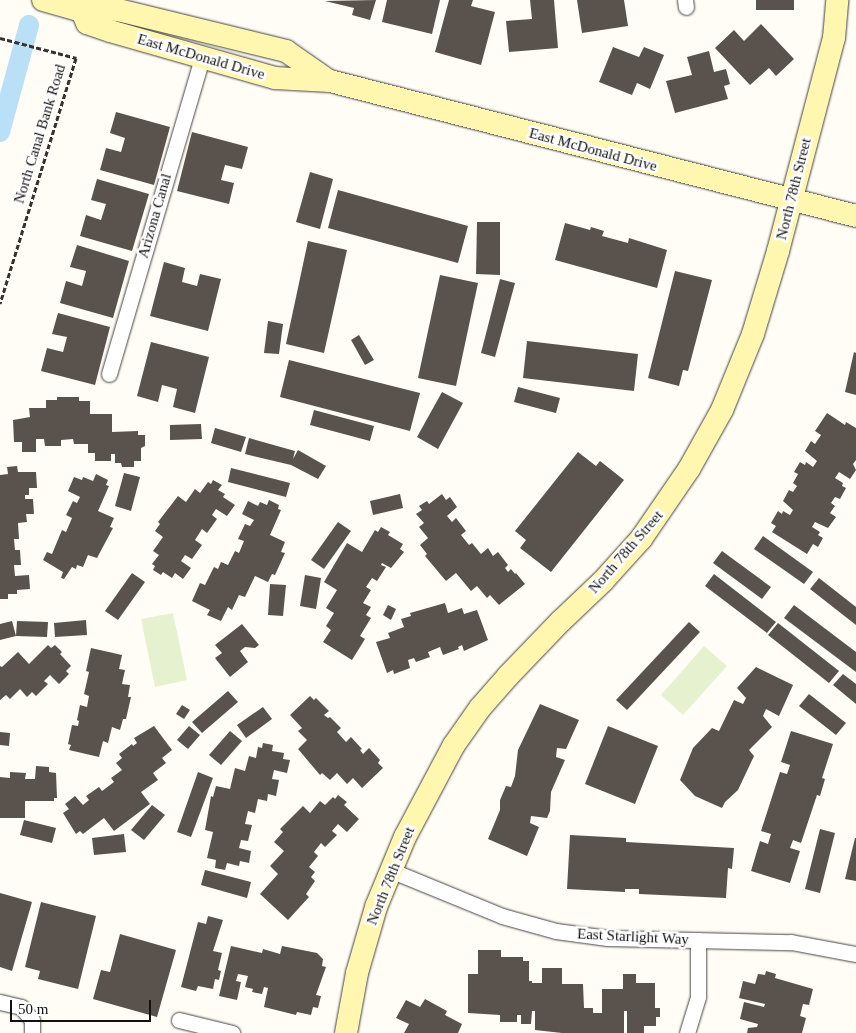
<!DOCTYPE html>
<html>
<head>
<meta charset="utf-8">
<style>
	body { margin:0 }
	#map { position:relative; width:856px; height:1033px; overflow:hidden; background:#fffdf5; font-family:Georgia,serif }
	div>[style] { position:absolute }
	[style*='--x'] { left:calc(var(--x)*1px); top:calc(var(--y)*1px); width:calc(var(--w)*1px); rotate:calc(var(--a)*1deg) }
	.pitch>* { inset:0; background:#e6f2cf }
	.canal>* { height:20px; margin:-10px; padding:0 10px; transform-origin:10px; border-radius:10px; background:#b9e0f7 }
	.building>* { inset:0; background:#5a524d }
	.path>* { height:3px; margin-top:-1.5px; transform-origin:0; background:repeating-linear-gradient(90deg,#333 0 5px,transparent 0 7.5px) }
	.roads { filter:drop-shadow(0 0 1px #444) drop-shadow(0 0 1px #444) }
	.street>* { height:15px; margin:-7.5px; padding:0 7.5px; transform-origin:7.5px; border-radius:7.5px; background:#fff }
	.secondary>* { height:22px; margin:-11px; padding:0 11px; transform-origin:11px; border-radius:11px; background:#fff6b0 }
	span { translate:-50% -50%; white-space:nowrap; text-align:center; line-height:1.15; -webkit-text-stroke:5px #fff; paint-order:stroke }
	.street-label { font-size:15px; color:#111 }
	.scale { position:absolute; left:10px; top:1000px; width:141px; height:22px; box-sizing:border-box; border:2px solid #111; border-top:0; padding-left:6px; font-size:15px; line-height:18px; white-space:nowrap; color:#111; -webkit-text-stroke:4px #fff; paint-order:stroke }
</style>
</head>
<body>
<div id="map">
	<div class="pitch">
		<div style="clip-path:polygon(173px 613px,187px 680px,155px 687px,141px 619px)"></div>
		<div style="clip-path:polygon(704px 646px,727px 666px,683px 715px,661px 695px)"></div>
	</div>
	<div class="canal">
		<div style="--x:0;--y:132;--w:111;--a:-74.8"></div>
	</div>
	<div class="building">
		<div style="clip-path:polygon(376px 0,370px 20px,352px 15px,354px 8px,325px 1px)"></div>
		<div style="clip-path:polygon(387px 0,440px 0,432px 34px,382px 22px)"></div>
		<div style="clip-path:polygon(449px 0,473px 0,471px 6px,495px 12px,481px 65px,435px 52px)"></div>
		<div style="clip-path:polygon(530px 0,554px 0,558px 48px,509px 52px,506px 21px,532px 19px)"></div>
		<div style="clip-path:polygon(577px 0,624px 0,628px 26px,582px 33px)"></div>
		<div style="clip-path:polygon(756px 0,794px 0,794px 10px,756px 10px)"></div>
		<div style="clip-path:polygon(761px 24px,794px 59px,776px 76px,769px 68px,750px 85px,715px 48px,734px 30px,744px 41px)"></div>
		<div style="clip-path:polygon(613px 47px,639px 57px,644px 47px,664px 55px,650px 89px,637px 83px,632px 95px,599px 82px)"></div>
		<div style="clip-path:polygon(709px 51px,714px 72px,726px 69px,730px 84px,724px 86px,728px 99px,675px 113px,666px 81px,692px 75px,687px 57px)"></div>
		<div style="clip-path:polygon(116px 112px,170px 127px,154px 185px,100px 170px,106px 148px,121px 152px,125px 138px,110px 133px)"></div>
		<div style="clip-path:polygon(192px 132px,248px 147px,242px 169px,225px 165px,221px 180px,234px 183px,229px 204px,177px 191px)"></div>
		<div style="clip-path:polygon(310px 172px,333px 179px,320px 229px,296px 222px)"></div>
		<div style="clip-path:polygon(97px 179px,149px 194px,132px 251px,80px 236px,86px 215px,101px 220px,106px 204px,91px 200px)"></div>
		<div style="clip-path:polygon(338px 190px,468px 226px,458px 263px,328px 228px)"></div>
		<div style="clip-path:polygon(477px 222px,500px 222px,500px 275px,476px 274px)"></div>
		<div style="clip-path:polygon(565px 223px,590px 230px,591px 227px,604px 231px,602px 236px,628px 243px,629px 238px,667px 250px,657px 288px,555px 260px)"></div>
		<div style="clip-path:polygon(308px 241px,347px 250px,324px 353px,286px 344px)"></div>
		<div style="clip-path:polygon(77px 245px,129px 261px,113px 318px,60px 303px,66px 281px,82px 286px,86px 271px,70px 267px)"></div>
		<div style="clip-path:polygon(164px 262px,185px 268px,182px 282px,197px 286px,200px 274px,221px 279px,208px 331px,150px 316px)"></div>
		<div style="clip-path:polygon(675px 271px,712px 280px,688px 371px,683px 370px,679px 386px,648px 378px)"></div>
		<div style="clip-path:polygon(440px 275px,478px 283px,456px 386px,418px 378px)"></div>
		<div style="clip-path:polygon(500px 279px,515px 283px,495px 357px,481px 353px)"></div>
		<div style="clip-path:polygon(58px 313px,110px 327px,95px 385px,41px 371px,47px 348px,63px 352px,67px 337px,52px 334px)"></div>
		<div style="clip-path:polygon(268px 321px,283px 324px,279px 354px,264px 353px)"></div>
		<div style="clip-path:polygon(359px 335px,374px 360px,365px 365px,351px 340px)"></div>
		<div style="clip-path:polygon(527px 341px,638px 354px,634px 391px,523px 378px)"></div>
		<div style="clip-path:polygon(151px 342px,209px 357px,195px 413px,173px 407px,177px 389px,162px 385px,158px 402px,137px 396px)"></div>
		<div style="clip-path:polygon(854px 352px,856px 353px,856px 395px,845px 392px)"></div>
		<div style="clip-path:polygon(289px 360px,420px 393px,410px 431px,280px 397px)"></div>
		<div style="clip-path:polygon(518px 387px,560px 398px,556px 413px,514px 402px)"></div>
		<div style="clip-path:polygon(442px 392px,463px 403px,438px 449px,417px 437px)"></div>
		<div style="clip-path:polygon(57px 397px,79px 397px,79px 401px,90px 401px,90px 414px,112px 414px,112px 432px,138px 431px,138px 435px,145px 435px,145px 446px,141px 448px,141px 461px,134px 461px,134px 467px,122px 467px,121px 463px,115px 463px,115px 454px,111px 454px,111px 461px,95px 461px,95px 453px,88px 453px,88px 444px,74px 444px,73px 439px,61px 440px,61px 446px,45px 446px,44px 439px,36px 439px,36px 452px,22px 452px,22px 442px,14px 442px,13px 420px,30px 417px,29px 408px,46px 408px,46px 400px,57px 400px)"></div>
		<div style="clip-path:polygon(314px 410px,374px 426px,370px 441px,310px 425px)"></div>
		<div style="clip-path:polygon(827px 413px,845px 425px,846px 422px,856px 428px,856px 460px,853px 464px,856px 470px,850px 479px,839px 472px,835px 478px,843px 483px,842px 486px,846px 488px,840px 499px,835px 497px,831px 503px,835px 506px,830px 513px,836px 517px,828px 528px,815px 522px,812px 527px,820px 532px,818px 535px,823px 538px,818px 547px,813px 544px,807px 554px,772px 532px,776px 526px,771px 523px,778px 511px,782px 514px,783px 511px,790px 515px,793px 510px,783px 501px,789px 490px,793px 492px,797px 486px,793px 483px,798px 474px,794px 472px,800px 462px,805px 465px,806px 462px,813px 467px,817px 461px,805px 451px,811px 441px,815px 444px,821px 435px,815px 431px)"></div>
		<div style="clip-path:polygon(201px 424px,202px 439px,170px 440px,170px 425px)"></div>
		<div style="clip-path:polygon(215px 428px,246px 437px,241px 452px,211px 443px)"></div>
		<div style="clip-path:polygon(249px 438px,295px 451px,293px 459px,298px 450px,326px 466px,318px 479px,291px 465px,245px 454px)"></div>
		<div style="clip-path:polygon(578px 452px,596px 466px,600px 461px,624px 480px,551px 572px,520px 548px,526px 540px,515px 531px)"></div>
		<div style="clip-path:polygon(17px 466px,18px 472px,36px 472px,37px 488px,29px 488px,29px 495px,25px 495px,25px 499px,33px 499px,34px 514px,26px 514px,27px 522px,18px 523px,19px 539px,14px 539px,15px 550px,20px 550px,21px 565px,14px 565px,15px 576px,29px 575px,30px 589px,17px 590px,17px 594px,8px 594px,8px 599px,0 599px,0 475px,8px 474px,7px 467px)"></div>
		<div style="clip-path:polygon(231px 468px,290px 483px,286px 497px,228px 482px)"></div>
		<div style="clip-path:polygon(124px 473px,140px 477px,131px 511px,115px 506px)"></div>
		<div style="clip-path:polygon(96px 474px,108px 480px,106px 485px,109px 486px,98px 511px,114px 518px,110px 527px,113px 528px,97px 558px,88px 555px,83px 567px,77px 565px,76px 569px,72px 567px,64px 579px,61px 578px,63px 572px,43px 560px,47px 552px,52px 554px,62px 530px,66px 532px,72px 518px,66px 515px,73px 501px,77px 503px,80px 497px,68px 491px,74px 477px,82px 480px,83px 477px,93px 481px)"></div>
		<div style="clip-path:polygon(213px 480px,222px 485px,218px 490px,225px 494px,223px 497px,235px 505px,227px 516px,216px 509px,212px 515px,217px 519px,207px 533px,202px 529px,195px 540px,202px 545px,192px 559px,185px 555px,181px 561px,191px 568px,183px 579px,175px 573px,172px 578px,163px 572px,161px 575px,153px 570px,155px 566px,152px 564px,159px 555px,153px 551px,163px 537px,155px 531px,160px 524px,158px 522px,178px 496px,186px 502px,195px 489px,200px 493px,208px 482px,211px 484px)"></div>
		<div style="clip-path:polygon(400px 494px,403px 508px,373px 515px,370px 501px)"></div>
		<div style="clip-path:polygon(442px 494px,446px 500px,450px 497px,457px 507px,447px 516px,452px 522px,456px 518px,466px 531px,461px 535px,469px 545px,472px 543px,481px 554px,488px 548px,493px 556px,498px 552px,508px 565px,505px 568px,508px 572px,511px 569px,515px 574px,516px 573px,525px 584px,499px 605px,490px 595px,487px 598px,477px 586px,471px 591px,456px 573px,446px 581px,425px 556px,427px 554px,420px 545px,428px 538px,419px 527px,424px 523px,416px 514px,422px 510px,419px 506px,427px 501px,429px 504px)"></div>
		<div style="clip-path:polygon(269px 500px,279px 505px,278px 509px,281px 510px,270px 535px,285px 542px,281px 552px,285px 553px,275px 575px,272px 574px,268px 582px,255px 576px,245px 597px,239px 595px,232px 610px,228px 607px,221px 621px,207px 615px,210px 610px,192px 601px,200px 583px,205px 585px,214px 567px,218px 569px,221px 562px,228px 565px,235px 551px,239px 553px,244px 541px,238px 539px,245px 524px,250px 526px,254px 520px,242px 514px,248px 501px,258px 506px,260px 502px,267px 505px)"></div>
		<div style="clip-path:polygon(338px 522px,351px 531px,324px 569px,311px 560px)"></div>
		<div style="clip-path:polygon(381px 527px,390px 532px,388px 535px,403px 544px,400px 549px,404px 552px,391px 568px,382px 563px,381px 565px,386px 567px,377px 581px,372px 578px,366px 587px,371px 590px,363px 603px,371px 607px,366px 615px,371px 618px,360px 636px,365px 639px,352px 660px,323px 642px,331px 630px,326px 626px,334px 613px,326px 608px,337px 590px,324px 582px,347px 543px,362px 552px,375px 530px,378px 532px)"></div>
		<div style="clip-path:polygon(763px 536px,813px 572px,804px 584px,754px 549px)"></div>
		<div style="clip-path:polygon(722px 551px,771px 587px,762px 599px,713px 563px)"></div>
		<div style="clip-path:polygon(132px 573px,145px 582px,118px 620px,105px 611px)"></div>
		<div style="clip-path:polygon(714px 574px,776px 622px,767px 633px,705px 586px)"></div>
		<div style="clip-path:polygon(305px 575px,321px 578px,316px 609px,300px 606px)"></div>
		<div style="clip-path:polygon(819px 578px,856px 607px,856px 625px,810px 589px)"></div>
		<div style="clip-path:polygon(270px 584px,286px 585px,283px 616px,268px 615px)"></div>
		<div style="clip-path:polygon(445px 603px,448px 613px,462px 608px,464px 614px,477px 610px,488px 640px,464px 651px,462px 645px,458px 647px,459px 649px,443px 655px,440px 647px,428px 652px,430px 657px,416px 662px,414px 658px,408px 660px,410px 668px,394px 674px,393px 670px,387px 673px,376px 642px,390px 638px,388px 633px,404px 627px,401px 619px,411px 616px,410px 613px)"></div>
		<div style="clip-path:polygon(388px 605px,396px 609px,391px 620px,383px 615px)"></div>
		<div style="clip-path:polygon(794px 605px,856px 652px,856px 672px,784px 618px)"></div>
		<div style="clip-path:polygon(86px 620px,87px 635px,55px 637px,54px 623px)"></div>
		<div style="clip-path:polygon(12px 621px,16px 636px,0 640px,0 624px)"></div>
		<div style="clip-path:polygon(17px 621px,48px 622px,47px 637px,16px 636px)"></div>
		<div style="clip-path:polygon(689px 622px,700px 632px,627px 710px,616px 700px)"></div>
		<div style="clip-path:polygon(778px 623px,839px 671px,829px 683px,768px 635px)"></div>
		<div style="clip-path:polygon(242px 624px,259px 645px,255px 648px,245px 647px,240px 651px,248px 662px,230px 677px,215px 658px,222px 653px,215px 645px)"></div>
		<div style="clip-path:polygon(48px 645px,51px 648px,55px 645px,62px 652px,60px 654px,71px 666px,66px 671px,69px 674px,59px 684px,50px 675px,44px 681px,48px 684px,36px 696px,32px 692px,27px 697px,20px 689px,10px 699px,6px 695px,0 700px,0 666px,2px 667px,18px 652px,29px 664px)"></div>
		<div style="clip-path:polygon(91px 648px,122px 655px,119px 669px,125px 670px,122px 684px,130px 685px,128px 697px,131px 697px,126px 719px,123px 719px,120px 730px,112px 727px,108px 743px,103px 741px,99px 757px,69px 750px,71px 745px,68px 744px,72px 725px,78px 726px,79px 721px,77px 720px,80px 705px,87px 707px,89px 696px,84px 694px,89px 672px,86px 671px)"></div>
		<div style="clip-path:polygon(756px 667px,793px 685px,779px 716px,766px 709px,763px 716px,772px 727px,749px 750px,754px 756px,738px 790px,725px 802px,722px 808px,695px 796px,680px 780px,693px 748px,712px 728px,719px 731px,734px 700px,743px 704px,746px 698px,737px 688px)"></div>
		<div style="clip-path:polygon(843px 674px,856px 684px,856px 704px,833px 685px)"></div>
		<div style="clip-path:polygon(228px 691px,238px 702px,202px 733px,192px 722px)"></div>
		<div style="clip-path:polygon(809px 694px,846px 723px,836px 735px,799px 706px)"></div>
		<div style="clip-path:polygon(310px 696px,314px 700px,316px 698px,329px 711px,324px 715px,328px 718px,330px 717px,341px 728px,337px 732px,346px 742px,351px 737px,362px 749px,360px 750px,363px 754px,369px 748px,380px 760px,378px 763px,383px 768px,362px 788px,353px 778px,347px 784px,337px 773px,330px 780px,322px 773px,320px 775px,298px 749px,307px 740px,298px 731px,302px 728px,290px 715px)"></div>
		<div style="clip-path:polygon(540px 704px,579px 720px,566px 749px,557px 748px,556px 757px,565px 760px,551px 792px,550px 811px,547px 818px,531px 816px,530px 823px,539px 827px,527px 856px,488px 839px,500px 810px,500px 800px,506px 786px,511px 787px,515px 776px,518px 750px)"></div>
		<div style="clip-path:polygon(182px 705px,190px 710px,184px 719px,176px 714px)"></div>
		<div style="clip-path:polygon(263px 707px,272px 719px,246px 738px,237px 725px)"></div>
		<div style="clip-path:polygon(154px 726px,172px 750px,162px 758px,166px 763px,153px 773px,158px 780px,141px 792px,150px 804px,114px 831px,104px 818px,83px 834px,80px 831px,76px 834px,63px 813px,69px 809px,65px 804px,75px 796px,83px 805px,89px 800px,86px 796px,99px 787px,102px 791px,114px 782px,111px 778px,122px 770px,116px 763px,122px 758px,119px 754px,132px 744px,133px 746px,137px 743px,134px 738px)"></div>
		<div style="clip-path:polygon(189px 726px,200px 735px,188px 749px,177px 740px)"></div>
		<div style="clip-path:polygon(608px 726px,658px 746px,635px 804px,585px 784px)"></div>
		<div style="clip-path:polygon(230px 731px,242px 741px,221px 765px,209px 755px)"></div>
		<div style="clip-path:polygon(791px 731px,833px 744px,822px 778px,825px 779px,820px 796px,817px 795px,801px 843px,793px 840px,790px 848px,800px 851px,790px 883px,751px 871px,760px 841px,768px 844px,771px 834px,761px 831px,780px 772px,787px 774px,790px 765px,781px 762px)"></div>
		<div style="clip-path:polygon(0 732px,10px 733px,9px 746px,0 745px)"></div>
		<div style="clip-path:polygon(263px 743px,273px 745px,272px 751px,284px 753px,283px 759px,290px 760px,287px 773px,274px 770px,272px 779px,279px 780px,276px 796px,268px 794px,267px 801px,258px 799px,255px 813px,248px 811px,245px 824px,252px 825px,248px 841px,241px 840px,239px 848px,251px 851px,249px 863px,240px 861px,239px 866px,227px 863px,225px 870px,215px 868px,216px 860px,207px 858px,213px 832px,205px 830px,211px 796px,213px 797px,216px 786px,230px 789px,235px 768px,245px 771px,249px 756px,256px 758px,258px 747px,262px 748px)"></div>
		<div style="clip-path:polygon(36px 766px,49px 767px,49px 772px,56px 773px,57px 798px,54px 798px,54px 801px,25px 801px,25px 818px,0 818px,0 777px,10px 778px,10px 772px,26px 773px,25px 779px,35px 779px)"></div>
		<div style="clip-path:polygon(198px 772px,213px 778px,191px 837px,177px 832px)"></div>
		<div style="clip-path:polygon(338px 795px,347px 802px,344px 805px,359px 819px,347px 832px,338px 824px,332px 831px,337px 835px,325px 847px,321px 843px,314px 852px,318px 856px,309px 867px,315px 872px,311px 877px,315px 881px,306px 894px,309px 897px,288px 920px,260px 894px,278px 874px,270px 866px,284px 851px,274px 842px,283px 832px,280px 829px,303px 806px,310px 813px,320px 801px,325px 805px,333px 797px,335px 799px)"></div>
		<div style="clip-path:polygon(152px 805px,165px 815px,144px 840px,131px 830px)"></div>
		<div style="clip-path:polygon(24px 820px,56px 828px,52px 843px,20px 835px)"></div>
		<div style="clip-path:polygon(820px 829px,835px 833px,820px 893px,805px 889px)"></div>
		<div style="clip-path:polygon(124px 834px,126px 852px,94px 855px,92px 838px)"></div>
		<div style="clip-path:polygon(570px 835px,626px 838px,626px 842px,734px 848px,732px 869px,728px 868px,726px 898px,639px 894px,639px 889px,625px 889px,625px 892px,567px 889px)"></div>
		<div style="clip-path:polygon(855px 838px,856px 838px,856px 881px,845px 879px)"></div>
		<div style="clip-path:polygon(205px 870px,251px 882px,247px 898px,201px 885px)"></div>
		<div style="clip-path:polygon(0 893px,32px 902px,12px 971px,0 967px)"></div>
		<div style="clip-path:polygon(41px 902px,96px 916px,78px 989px,38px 979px,40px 971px,25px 967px)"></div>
		<div style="clip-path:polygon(208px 916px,223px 920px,213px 951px,222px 953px,218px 970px,221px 971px,219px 980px,215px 979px,213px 989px,198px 986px,196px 991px,181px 987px,198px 922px,206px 924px)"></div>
		<div style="clip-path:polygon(120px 934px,176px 950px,157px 1017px,93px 999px,101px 970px,110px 972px)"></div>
		<div style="clip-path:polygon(231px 946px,262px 953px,263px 949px,280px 954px,282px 946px,317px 953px,323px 959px,322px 966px,326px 967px,316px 995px,321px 996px,318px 1008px,313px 1007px,311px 1015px,297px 1012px,296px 1015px,264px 1007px,268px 988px,264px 987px,262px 994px,252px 992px,253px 989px,245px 987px,248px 976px,238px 974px,236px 981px,241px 982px,237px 1000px,219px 996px)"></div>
		<div style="clip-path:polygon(478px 950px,501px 950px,501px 957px,523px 957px,523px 961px,529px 961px,529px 981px,532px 981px,532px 983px,542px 983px,542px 968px,562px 968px,562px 984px,583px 984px,584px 1008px,593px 1008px,593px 1013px,602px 1013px,602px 989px,623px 989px,623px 974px,636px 974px,636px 983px,655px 983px,655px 1008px,660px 1008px,660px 1017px,656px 1017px,656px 1026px,644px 1026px,644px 1033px,627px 1033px,627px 1011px,624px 1011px,624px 1033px,562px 1033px,535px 1030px,535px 1011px,532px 1011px,531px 1024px,521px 1024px,521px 1015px,517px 1015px,517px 1022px,500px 1022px,500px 1015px,468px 1013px,468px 974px,478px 974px)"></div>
		<div style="clip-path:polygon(766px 971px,776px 974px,775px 978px,813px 989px,809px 1005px,803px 1004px,800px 1016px,806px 1018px,802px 1033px,747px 1033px,748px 1028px,757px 1027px,758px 1024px,740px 1019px,744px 1002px,764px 1007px,765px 1004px,739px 998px,743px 981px,755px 984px,758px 974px,765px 975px)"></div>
		<div style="clip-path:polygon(425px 999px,447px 1011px,445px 1015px,462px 1024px,458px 1033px,404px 1033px,409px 1024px,396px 1018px,406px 1000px,420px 1007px)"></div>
	</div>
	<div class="path">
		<div style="--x:0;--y:38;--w:79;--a:14.7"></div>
		<div style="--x:76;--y:58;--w:257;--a:107.2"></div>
	</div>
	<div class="roads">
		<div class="street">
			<div style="--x:685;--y:0;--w:7;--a:82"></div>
			<div style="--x:109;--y:374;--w:329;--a:-73.6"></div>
			<div style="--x:390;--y:870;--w:121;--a:22.3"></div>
			<div style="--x:502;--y:916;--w:56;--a:15.5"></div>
			<div style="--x:556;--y:931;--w:52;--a:7.7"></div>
			<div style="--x:608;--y:938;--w:183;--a:1.3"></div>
			<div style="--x:791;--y:942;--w:66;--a:10.5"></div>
			<div style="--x:0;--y:1002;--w:22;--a:13"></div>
			<div style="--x:21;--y:1007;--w:17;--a:50"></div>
			<div style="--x:32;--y:1020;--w:13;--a:90"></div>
			<div style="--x:179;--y:1020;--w:55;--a:13.8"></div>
			<div style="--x:687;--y:1033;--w:38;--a:-73"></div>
			<div style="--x:698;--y:997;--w:57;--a:-90"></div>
		</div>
		<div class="secondary">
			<div style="--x:43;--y:0;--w:41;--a:15.8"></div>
			<div style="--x:82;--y:11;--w:11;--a:-22"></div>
			<div style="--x:92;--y:7;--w:26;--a:7"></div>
			<div style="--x:118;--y:10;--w:173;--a:13.7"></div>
			<div style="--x:286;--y:51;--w:52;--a:34.9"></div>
			<div style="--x:82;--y:11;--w:13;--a:67"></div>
			<div style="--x:87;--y:23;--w:24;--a:19"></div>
			<div style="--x:110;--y:31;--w:172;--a:15.9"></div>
			<div style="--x:275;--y:78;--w:55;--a:3.1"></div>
			<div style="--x:330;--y:81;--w:543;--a:14.39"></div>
			<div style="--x:346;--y:1033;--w:61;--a:-79.6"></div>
			<div style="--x:357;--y:973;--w:69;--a:-73.9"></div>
			<div style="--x:376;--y:907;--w:76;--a:-67.5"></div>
			<div style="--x:405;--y:837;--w:104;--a:-62"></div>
			<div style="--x:454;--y:745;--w:45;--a:-54.9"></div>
			<div style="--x:480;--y:708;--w:43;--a:-48.8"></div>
			<div style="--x:508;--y:676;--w:76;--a:-46.1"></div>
			<div style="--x:561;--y:621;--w:58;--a:-43.6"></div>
			<div style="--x:603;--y:581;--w:57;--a:-47.9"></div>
			<div style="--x:641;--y:539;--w:85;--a:-55.6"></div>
			<div style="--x:689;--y:469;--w:68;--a:-60.8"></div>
			<div style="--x:722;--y:410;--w:82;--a:-67.8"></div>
			<div style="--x:753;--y:334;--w:87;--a:-73.2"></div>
			<div style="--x:778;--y:251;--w:220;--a:-75.3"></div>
			<div style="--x:834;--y:38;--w:38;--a:-85"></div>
		</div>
	</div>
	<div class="street-label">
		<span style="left:201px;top:57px;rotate:16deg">East McDonald Drive</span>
		<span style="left:40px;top:134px;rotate:-73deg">North Canal Bank Road</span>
		<span style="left:593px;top:150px;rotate:15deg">East McDonald Drive</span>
		<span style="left:794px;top:189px;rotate:-76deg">North 78th Street</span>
		<span style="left:155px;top:216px;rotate:-74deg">Arizona Canal</span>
		<span style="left:626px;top:552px;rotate:-49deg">North 78th Street</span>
		<span style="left:391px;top:876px;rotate:-68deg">North 78th Street</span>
		<span style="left:633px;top:937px;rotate:3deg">East Starlight Way</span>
	</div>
	<div class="scale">50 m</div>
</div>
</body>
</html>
